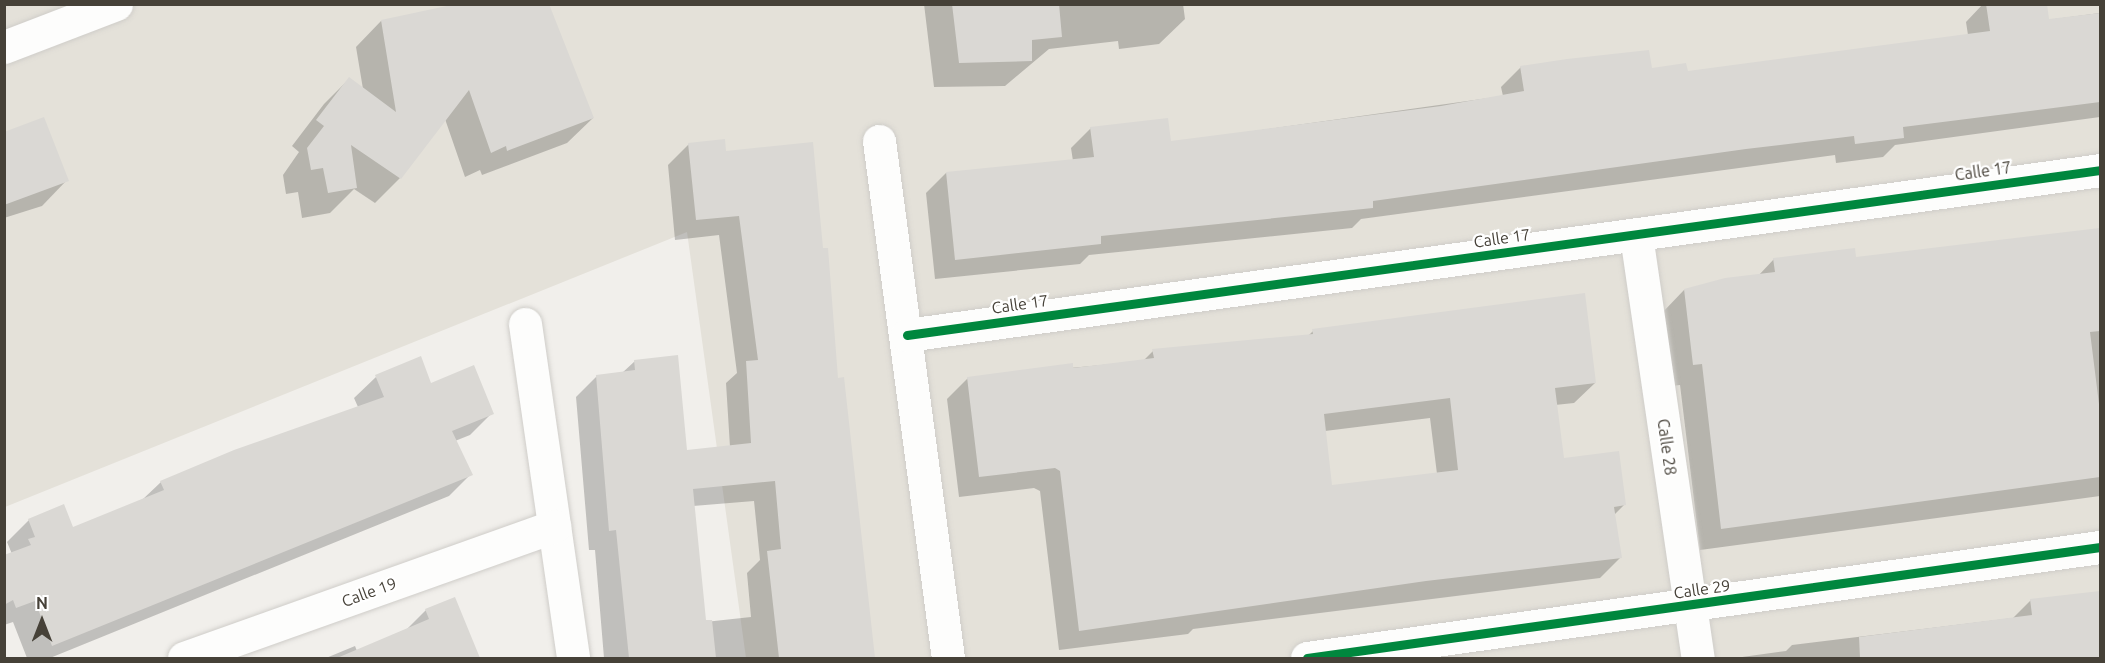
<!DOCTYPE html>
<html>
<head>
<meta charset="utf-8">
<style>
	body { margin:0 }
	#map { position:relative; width:2105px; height:663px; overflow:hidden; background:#f1efeb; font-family:Ubuntu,sans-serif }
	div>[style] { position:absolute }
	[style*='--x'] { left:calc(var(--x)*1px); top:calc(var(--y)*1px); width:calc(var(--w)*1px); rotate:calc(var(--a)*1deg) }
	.residential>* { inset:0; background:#e4e1d9 }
	.shadow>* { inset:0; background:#0003 }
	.building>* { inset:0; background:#dad8d4 }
	.roads { filter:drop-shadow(0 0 2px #cfcdc9) drop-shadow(0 0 2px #cfcdc9) }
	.minor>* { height:33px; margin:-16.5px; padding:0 16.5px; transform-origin:16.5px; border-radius:16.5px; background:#fdfdfc }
	.cycleway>* { height:9px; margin:-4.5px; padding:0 4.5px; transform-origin:4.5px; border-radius:4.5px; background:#00873e }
	span { translate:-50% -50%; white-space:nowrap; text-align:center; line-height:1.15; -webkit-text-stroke:4.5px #fff; paint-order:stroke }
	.street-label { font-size:16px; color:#464138 }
	.frame { position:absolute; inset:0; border:6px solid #464138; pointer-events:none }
	.north { position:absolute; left:12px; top:591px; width:60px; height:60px; -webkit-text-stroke:4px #fff; paint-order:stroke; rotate:0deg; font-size:16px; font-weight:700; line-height:24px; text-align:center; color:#464138 }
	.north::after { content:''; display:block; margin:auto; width:21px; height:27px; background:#464138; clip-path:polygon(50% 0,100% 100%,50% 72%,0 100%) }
</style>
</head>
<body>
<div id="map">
	<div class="residential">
		<div style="clip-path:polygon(5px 5px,2100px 5px,2100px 658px,746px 658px,687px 232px,5px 507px)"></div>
	</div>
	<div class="shadow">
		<div style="clip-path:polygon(924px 4px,1183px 4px,1185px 19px,1159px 44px,1119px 49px,1118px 41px,1049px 49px,1005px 86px,934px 87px)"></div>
		<div style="clip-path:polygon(1983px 4px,2045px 4px,2047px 20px,2100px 13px,2100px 117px,1895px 145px,1883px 157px,1836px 163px,1835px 155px,1361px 219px,1352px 228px,1089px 255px,1080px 264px,935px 279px,926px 193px,946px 173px,1073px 161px,1071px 148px,1091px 128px,1169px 143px,1503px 96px,1501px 87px,1521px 67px,1686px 72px,1968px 35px,1966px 22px)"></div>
		<div style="clip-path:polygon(381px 21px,593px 118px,567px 143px,482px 175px,480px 170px,465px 177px,445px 119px,400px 178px,375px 203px,354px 189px,330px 213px,302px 218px,298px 192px,286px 194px,283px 175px,299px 152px,292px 146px,324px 104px,349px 79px,363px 89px,356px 47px)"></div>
		<div style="clip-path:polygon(4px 132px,67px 180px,42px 206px,4px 218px)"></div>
		<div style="clip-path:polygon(evenodd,689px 144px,725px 152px,836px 380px,843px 379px,874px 658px,604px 658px,595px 550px,589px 550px,576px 397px,597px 376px,622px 373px,635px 361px,686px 451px,730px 447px,726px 383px,737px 373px,719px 235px,675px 240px,668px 165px,689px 144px,754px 501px,760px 560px,747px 573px,751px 617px,705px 622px,693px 506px,754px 501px)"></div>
		<div style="clip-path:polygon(2100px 230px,2100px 496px,1700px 550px,1680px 385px,1671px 386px,1662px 313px,1684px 290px,1758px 276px,1774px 259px,1855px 259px)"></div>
		<div style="clip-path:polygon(evenodd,1313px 331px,1595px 383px,1574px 403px,1555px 405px,1562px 460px,1624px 505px,1614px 515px,1621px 557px,1600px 578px,1193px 629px,1188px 634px,1059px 650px,1040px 491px,1034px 488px,959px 497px,947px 399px,968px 378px,1143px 361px,1153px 351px,1308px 336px,1313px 331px,1430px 418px,1437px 474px,1331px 487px,1325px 431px,1430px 418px)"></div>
		<div style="clip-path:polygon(376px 377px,430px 385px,492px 413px,470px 435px,455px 441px,471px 474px,449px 496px,50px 658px,27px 658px,13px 622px,4px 625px,4px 557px,12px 554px,7px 542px,29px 520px,73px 529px,142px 500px,161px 482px,358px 407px,354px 398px)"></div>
		<div style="clip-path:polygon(2100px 592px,2100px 658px,1735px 658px,1786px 651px,1792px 645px,2013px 618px,2031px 600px)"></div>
		<div style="clip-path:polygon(454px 599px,478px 658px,326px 658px,355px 646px,357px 651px,407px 629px,426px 610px)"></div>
	</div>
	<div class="building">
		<div style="clip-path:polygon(456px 4px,549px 4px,594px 118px,507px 151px,506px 146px,491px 153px,469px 90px,401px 179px,351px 145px,357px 188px,328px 193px,323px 168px,311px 170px,307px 148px,324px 126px,316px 120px,349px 77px,396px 112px,381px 20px)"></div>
		<div style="clip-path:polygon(952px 4px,1059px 4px,1062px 37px,1032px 40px,1032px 61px,959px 63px)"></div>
		<div style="clip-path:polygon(1986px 4px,2047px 4px,2049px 19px,2100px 13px,2100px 102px,1903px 127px,1904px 138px,1855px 144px,1854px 136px,1746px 149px,1373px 201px,1373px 208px,1101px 236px,1101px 244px,955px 260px,946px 172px,1094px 157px,1090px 127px,1168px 118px,1171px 141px,1441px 106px,1524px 91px,1520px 66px,1567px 59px,1649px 50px,1652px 68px,1686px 63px,1688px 71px,1990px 31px)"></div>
		<div style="clip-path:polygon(44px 117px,69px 181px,4px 205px,4px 132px)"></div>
		<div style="clip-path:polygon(725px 139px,726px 151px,813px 142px,823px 248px,828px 248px,838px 378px,844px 377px,875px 658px,779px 658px,767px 551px,781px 549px,775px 481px,693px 489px,706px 620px,712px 620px,716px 658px,629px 658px,616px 530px,609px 531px,596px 375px,635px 370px,634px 360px,678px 355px,687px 450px,751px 443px,746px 361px,758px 360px,739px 216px,696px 220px,688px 143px)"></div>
		<div style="clip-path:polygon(2100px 228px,2100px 331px,2090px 332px,2100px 412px,2100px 477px,1721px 529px,1702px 364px,1693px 365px,1684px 289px,1725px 278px,1775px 272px,1773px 258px,1855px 248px,1856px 257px)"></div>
		<div style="clip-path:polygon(evenodd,1585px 293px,1596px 383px,1555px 388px,1564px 458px,1619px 451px,1626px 505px,1614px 507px,1622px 558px,1426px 581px,1079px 631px,1060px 471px,1055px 468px,979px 477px,967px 377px,1073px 363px,1073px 368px,1154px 358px,1152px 349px,1313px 334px,1312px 329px,1585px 293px,1450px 398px,1458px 470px,1332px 485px,1324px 414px,1450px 398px)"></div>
		<div style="clip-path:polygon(421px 356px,431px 383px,474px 365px,494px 414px,452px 431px,473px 475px,52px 646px,35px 601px,16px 608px,13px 600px,4px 605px,4px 555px,31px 545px,28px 539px,35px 537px,28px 519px,64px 504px,73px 527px,164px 490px,160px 481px,234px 450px,384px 397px,375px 375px)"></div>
		<div style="clip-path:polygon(2100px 591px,2100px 658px,1860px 658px,1859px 637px,2032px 615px,2030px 599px)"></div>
		<div style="clip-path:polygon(455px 597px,480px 658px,337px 658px,429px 619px,425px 609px)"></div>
	</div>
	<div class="roads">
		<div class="minor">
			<div style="--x:4;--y:47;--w:120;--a:-21"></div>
			<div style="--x:879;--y:141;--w:522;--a:82.4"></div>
			<div style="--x:1636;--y:235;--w:428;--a:81.7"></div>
			<div style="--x:525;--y:324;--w:337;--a:81.8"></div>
			<div style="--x:907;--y:335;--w:1204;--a:-7.87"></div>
			<div style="--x:184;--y:658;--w:393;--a:-19.6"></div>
			<div style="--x:1307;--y:658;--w:801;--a:-7.97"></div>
		</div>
	</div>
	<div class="cycleway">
		<div style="--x:907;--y:335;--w:1204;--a:-7.87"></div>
		<div style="--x:1307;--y:658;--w:801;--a:-7.97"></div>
	</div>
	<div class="street-label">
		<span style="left:1983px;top:171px;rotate:-8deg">Calle 17</span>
		<span style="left:1502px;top:238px;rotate:-8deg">Calle 17</span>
		<span style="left:1020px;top:304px;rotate:-8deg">Calle 17</span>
		<span style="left:1667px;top:447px;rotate:82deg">Calle 28</span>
		<span style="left:1702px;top:589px;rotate:-8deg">Calle 29</span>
		<span style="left:369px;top:592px;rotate:-20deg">Calle 19</span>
	</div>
	<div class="frame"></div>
	<div class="north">N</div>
</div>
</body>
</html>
